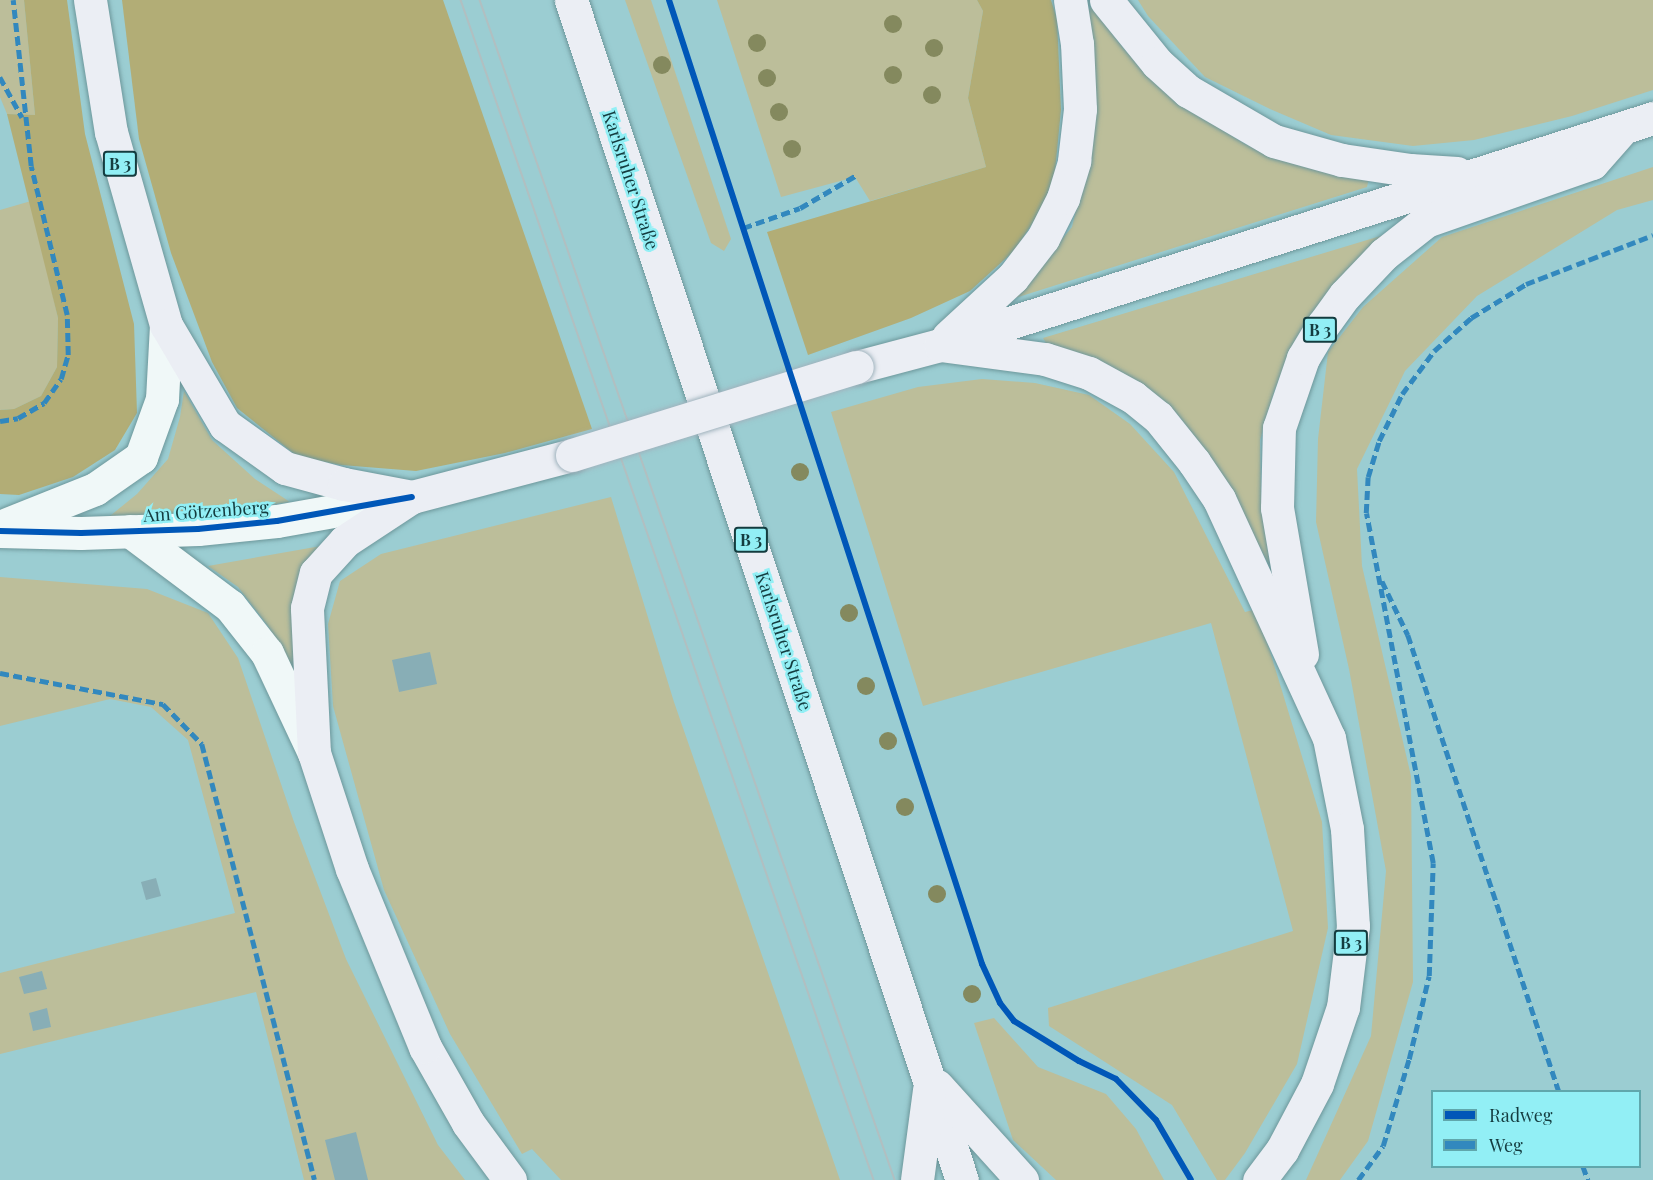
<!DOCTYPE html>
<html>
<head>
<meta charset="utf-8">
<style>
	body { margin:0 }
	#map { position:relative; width:1653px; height:1180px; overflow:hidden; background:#9bcdd2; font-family:"Playfair Display",serif }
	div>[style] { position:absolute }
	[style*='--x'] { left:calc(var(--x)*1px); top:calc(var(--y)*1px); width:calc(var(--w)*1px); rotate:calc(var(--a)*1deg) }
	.green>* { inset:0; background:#bcbe9a }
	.forest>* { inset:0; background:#b2ad76 }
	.building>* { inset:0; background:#88aeb6 }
	.roads { filter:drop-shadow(0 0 2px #6d979b) drop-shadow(0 0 2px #6d979b) }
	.tertiary>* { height:33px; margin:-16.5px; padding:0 16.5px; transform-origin:16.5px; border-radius:16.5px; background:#f0f8f8 }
	.primary>* { height:33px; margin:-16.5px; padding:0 16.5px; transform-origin:16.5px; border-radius:16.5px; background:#ebeef4 }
	.tram>* { height:1.5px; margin:-0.75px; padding:0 0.75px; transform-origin:0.75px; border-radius:0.75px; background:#b1bfc1 }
	.bridges { filter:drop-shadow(0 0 2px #a0b3bd) drop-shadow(0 0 2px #a0b3bd) }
	.primary-bridge>* { height:33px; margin:-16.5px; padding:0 16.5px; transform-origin:16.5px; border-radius:16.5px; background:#ebeef4 }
	.quiet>* { height:4.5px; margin-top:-2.25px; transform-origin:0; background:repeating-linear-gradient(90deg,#3288be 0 9px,transparent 0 13.5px) }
	.cycleway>* { height:6px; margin:-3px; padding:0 3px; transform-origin:3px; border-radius:3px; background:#0057b8 }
	.trees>* { width:18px; height:18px; margin:-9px; border-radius:50%; background:#84895e }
	span { translate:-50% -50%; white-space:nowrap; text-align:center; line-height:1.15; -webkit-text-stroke:5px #92eff5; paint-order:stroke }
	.shield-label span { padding:2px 4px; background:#92eff5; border:2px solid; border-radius:4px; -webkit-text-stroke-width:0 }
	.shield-label { font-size:16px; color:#143c3f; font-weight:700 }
	.street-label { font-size:18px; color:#143c3f }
	.legend { position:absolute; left:1431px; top:1090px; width:210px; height:78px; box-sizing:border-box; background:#92eff5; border:2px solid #60a7ac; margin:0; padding:8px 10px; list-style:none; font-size:18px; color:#143c3f }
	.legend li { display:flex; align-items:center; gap:12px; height:30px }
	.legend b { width:30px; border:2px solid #60a7ac }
</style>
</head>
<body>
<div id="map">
	<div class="green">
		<div style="clip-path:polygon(0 0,24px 0,35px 115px,7px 114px,0 97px)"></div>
		<div style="clip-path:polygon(625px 0,651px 0,731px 239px,724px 251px,711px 243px)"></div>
		<div style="clip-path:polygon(717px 0,977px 0,983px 11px,968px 98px,986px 167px,870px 201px,855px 177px,781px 197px)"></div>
		<div style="clip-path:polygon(1138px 0,1653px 0,1653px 90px,1572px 116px,1474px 140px,1413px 146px,1331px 135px,1270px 109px,1205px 77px,1148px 16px)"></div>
		<div style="clip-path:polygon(1091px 7px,1124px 49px,1172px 98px,1245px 144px,1314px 168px,1369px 178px,1367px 187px,1012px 299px,1072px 227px,1084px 175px,1086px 13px)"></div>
		<div style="clip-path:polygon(1653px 167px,1653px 200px,1617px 210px,1477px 296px,1405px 371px,1357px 469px,1362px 566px,1411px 776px,1413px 982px,1368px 1141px,1340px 1180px,1306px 1180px,1371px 1036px,1386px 871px,1349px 669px,1316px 522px,1318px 439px,1328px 352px,1363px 307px,1442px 237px)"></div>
		<div style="clip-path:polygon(31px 201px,58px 318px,57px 367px,41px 396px,14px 409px,0 410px,0 210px)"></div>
		<div style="clip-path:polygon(1387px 234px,1300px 336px,1275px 389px,1260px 440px,1261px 495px,1270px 567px,1233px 497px,1199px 442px,1177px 414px,1149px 392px,1046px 343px,1043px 338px)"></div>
		<div style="clip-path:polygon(982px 379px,1035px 383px,1089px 395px,1130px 424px,1174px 472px,1245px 612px,1257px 609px,1322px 822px,1328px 928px,1297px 1064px,1245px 1153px,1225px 1180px,1217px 1180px,1172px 1105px,1049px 1026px,1048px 1008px,1293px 931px,1211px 623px,923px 706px,831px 412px,918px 387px)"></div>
		<div style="clip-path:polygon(184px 391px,212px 440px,255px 479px,290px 502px,200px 514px,105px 520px,137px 494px,168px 459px,180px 417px)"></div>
		<div style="clip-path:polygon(611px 497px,674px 702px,840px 1180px,561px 1180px,532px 1149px,522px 1154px,450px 1034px,384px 890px,333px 706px,328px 624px,340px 581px,381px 554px)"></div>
		<div style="clip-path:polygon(321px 546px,294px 671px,268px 626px,238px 587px,208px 566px)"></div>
		<div style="clip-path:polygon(0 577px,147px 589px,208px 613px,238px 658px,294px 822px,346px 959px,438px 1145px,465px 1180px,304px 1180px,256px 992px,0 1054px,0 973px,235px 913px,188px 740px,151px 707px,110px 699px,0 726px)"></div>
		<div style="clip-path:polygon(994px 1018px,1038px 1067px,1106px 1094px,1136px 1129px,1164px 1180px,1056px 1180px,1013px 1140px,974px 1023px)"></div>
	</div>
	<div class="forest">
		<div style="clip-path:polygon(24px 0,67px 0,85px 134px,134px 324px,137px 413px,115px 450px,73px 477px,19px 495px,0 494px,0 410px,14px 409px,41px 396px,57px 367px,58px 318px,7px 114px,35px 115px)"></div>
		<div style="clip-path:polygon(122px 0,443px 0,592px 429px,505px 453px,416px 471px,341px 465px,298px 457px,237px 408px,212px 362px,171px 253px,139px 139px)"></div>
		<div style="clip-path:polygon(977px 0,1051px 0,1057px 19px,1061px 110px,1054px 182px,1042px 209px,1014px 251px,970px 291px,911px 318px,808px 355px,767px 232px,986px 167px,968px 98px,983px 11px)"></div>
	</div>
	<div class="building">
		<div style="clip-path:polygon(430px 652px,437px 684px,399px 692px,392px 660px)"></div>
		<div style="clip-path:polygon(156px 878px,161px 896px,146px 900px,141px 882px)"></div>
		<div style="clip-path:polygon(42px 971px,47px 989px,24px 994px,19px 977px)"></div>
		<div style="clip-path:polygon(47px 1008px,51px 1027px,33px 1031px,29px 1013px)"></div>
		<div style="clip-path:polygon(356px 1132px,368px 1180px,335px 1180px,325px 1140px)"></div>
	</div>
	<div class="roads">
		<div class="tertiary">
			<div style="--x:7;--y:524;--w:95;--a:-21.7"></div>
			<div style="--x:95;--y:489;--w:56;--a:-34.8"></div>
			<div style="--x:141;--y:457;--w:62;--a:-70.1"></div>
			<div style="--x:162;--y:399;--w:74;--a:-86.9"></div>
			<div style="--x:0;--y:531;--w:81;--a:1.4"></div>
			<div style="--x:81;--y:533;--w:117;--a:-2"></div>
			<div style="--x:198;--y:529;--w:79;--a:-5.8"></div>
			<div style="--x:277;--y:521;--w:137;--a:-10.1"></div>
			<div style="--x:130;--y:531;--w:125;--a:36.9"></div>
			<div style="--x:230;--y:606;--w:60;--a:51.8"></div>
			<div style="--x:267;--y:653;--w:110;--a:64.8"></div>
		</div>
		<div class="primary">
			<div style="--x:90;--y:0;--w:134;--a:81"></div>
			<div style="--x:111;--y:132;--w:201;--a:74.1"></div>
			<div style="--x:166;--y:325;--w:116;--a:59.5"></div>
			<div style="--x:225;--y:425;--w:74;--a:35.6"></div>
			<div style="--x:285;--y:468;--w:61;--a:15.2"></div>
			<div style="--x:344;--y:484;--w:69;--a:10.8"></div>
			<div style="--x:571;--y:0;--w:1243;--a:71.67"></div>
			<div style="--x:1106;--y:0;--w:81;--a:51"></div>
			<div style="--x:1157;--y:63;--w:42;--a:42.1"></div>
			<div style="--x:1188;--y:91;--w:99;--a:30.2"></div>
			<div style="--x:1274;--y:141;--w:71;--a:15.6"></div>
			<div style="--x:1342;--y:160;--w:69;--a:8.4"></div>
			<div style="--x:1410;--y:170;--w:47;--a:3.7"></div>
			<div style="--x:948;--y:337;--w:88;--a:-42.7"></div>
			<div style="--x:1013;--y:277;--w:49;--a:-52.4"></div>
			<div style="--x:1043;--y:238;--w:45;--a:-63.4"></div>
			<div style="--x:1063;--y:198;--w:39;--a:-73"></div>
			<div style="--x:1074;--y:161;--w:52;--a:-83.4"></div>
			<div style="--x:1080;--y:109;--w:65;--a:-92.6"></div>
			<div style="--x:1077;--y:44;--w:45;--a:-99"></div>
			<div style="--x:940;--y:345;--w:106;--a:7.6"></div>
			<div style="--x:1045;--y:359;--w:46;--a:17.7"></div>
			<div style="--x:1089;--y:373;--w:50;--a:28.6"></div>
			<div style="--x:1133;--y:397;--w:32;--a:39"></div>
			<div style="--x:1158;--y:417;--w:58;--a:51.3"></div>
			<div style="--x:1194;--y:462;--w:45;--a:56"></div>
			<div style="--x:1219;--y:499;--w:263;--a:65.3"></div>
			<div style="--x:1329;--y:738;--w:93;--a:78.8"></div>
			<div style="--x:1347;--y:829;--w:97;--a:86.5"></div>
			<div style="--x:1353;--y:926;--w:82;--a:97"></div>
			<div style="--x:1343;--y:1007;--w:81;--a:108.7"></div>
			<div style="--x:1317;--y:1084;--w:75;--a:117.9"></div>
			<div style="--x:1282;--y:1150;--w:38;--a:127"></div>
			<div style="--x:857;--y:367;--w:86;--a:-14.8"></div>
			<div style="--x:940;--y:345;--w:748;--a:-17.66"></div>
			<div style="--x:1302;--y:654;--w:148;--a:-99.7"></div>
			<div style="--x:1277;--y:508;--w:80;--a:-88.6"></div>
			<div style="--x:1279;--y:428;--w:74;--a:-71.1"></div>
			<div style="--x:1303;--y:358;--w:39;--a:-59"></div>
			<div style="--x:1323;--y:325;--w:37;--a:-54"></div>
			<div style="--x:1345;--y:295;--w:57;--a:-46.4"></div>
			<div style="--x:1384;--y:254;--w:53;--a:-38.2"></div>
			<div style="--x:1426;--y:221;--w:176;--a:-19.3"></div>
			<div style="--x:1592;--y:163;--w:45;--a:-48.6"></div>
			<div style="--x:937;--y:1086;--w:127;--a:47.9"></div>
			<div style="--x:510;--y:1180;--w:71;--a:-126.4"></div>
			<div style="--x:468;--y:1123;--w:87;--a:-119.5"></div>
			<div style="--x:425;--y:1047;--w:192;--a:-112.3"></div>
			<div style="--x:352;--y:869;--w:122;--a:-108.1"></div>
			<div style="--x:314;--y:753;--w:145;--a:-92.8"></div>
			<div style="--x:307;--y:608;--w:36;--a:-76"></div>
			<div style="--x:316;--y:573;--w:43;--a:-47.8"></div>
			<div style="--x:345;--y:541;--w:80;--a:-33.3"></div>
			<div style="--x:412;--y:497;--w:165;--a:-14.7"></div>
			<div style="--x:917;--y:1180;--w:91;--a:-82.4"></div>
		</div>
	</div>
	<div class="tram">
		<div style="--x:461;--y:0;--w:1250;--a:70.71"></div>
		<div style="--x:480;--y:0;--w:1251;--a:70.62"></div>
	</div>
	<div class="bridges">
		<div class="primary-bridge">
			<div style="--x:572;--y:455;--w:298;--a:-17.2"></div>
		</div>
	</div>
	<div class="quiet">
		<div style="--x:0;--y:77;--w:46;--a:61.2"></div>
		<div style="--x:743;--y:228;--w:60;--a:-19.3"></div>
		<div style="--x:800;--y:208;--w:64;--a:-30.2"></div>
		<div style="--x:0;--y:421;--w:18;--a:-9"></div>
		<div style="--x:18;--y:418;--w:30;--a:-30"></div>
		<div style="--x:44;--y:403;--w:29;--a:-55"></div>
		<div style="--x:61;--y:379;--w:25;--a:-74"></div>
		<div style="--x:68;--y:355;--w:40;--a:-91.4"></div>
		<div style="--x:67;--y:315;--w:153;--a:-103.6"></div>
		<div style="--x:31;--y:166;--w:167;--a:-96.2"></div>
		<div style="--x:1382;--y:581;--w:60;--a:64.3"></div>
		<div style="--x:1408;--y:635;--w:481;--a:71.7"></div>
		<div style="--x:0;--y:673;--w:166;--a:10.8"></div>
		<div style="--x:163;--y:704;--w:56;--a:45.7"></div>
		<div style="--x:202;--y:744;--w:450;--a:75.5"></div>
		<div style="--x:1583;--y:1166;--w:15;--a:70"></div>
		<div style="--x:1358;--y:1180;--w:42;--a:-53.7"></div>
		<div style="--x:1383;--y:1146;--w:91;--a:-73.4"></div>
		<div style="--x:1409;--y:1059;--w:85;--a:-76.5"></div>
		<div style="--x:1429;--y:976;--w:113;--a:-88"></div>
		<div style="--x:1433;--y:863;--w:356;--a:-100.8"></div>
		<div style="--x:1366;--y:513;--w:36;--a:-87"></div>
		<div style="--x:1368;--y:477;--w:38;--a:-73"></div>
		<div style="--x:1379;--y:441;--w:52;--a:-63.9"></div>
		<div style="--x:1402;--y:394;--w:54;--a:-53.3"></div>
		<div style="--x:1434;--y:351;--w:50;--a:-41.7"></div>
		<div style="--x:1471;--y:318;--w:65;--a:-31.7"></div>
		<div style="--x:1526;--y:284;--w:136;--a:-21.1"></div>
	</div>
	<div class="cycleway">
		<div style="--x:669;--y:0;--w:1014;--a:72.01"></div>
		<div style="--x:982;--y:964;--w:43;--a:65.2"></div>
		<div style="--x:1000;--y:1003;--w:23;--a:52"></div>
		<div style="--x:1014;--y:1021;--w:76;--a:31.6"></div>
		<div style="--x:1079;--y:1061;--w:41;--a:25.9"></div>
		<div style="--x:1116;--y:1079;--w:57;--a:45.7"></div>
		<div style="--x:1156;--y:1120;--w:69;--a:59.7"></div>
		<div style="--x:0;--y:531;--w:81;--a:1.4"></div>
		<div style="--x:81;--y:533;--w:117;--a:-2"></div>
		<div style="--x:198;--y:529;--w:79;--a:-5.8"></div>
		<div style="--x:277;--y:521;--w:137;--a:-10.1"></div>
	</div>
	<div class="trees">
		<div style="left:893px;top:24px"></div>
		<div style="left:757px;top:43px"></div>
		<div style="left:934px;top:48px"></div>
		<div style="left:662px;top:65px"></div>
		<div style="left:893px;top:75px"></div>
		<div style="left:767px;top:78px"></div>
		<div style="left:932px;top:95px"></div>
		<div style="left:779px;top:112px"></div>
		<div style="left:792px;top:149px"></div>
		<div style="left:800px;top:472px"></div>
		<div style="left:849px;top:613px"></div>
		<div style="left:866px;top:686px"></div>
		<div style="left:888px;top:741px"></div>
		<div style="left:905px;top:807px"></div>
		<div style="left:937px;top:894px"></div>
		<div style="left:972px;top:994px"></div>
	</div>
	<div class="shield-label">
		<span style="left:120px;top:164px">B 3</span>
		<span style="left:1320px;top:330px">B 3</span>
		<span style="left:751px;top:540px">B 3</span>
		<span style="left:1351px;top:943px">B 3</span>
	</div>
	<div class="street-label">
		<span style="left:631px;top:180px;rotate:72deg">Karlsruher Straße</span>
		<span style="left:206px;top:511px;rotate:-4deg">Am Götzenberg</span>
		<span style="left:784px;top:641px;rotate:72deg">Karlsruher Straße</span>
	</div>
	<ul class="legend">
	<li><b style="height:8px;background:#0057b8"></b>Radweg</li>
	<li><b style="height:8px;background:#3288be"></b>Weg</li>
	</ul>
</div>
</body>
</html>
